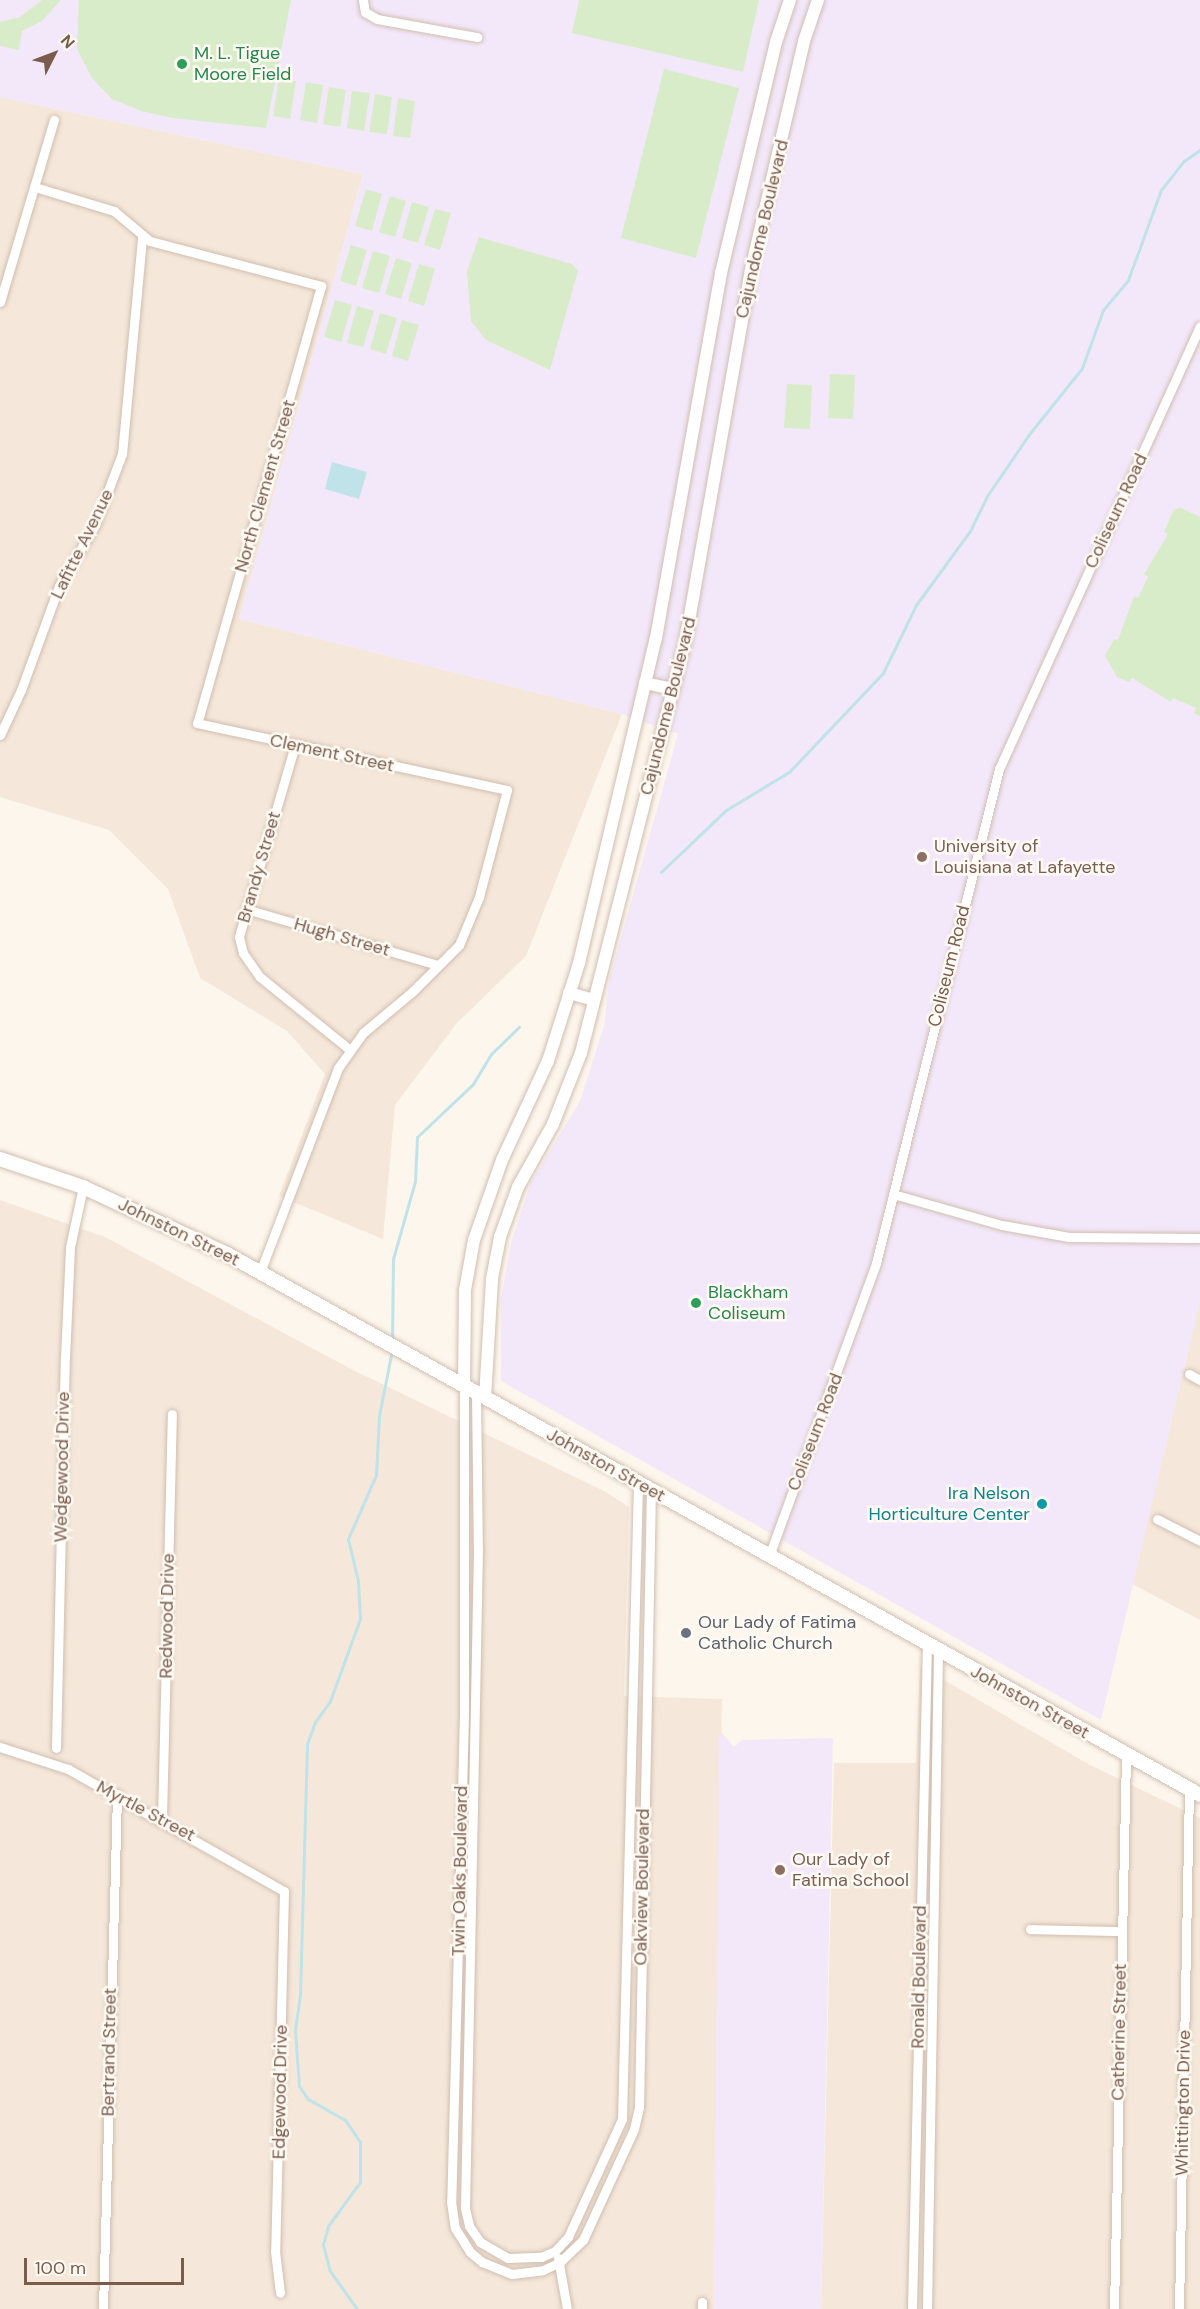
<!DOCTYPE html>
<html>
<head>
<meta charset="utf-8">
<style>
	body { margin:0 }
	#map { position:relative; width:1200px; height:2309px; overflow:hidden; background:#fdf6ec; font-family:"DM Sans",sans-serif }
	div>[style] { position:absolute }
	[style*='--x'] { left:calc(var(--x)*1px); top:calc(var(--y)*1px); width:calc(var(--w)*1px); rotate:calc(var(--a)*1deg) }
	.residential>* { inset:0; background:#f5e8da }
	.education>* { inset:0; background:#f3e8fa }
	.green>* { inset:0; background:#d8ecc9 }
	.water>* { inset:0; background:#bfe3e8 }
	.stream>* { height:3px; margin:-1.5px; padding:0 1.5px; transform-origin:1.5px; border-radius:1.5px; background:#bfe3e8 }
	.roads { filter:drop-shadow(0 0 2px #d1beb0) drop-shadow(0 0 2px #d1beb0) }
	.minor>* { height:9px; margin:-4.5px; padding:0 4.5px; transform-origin:4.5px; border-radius:4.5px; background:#fff }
	.tertiary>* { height:12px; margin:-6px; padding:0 6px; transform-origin:6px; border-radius:6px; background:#fff }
	.secondary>* { height:14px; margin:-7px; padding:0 7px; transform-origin:7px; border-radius:7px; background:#fff }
	.dots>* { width:16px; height:16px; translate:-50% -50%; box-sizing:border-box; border:3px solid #fffaf3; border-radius:50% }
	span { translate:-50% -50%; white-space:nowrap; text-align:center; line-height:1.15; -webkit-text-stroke:5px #fffaf3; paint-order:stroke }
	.leisure-label { font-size:18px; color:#27864d }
	.left { translate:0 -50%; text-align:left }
	.street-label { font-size:18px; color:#7a5c4d }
	.education-label { font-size:18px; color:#785e54 }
	.culture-label { font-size:18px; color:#0d838f }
	.right { translate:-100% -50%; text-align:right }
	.worship-label { font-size:18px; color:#5b616d }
	.north { position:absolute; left:24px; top:24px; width:60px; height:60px; -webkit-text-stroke:4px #fffaf3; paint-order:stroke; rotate:48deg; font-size:16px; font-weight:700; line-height:24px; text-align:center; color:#7a5c4d }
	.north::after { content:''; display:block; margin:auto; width:21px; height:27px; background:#7a5c4d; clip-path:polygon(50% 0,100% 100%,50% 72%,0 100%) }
	.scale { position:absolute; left:24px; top:2258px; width:160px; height:27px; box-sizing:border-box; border:3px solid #7a5c4d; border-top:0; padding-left:8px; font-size:18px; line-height:21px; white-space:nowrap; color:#7a5c4d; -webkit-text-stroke:4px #fffaf3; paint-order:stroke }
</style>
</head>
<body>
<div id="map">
	<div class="residential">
		<div style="clip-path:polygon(0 97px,363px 174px,239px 619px,622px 714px,526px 956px,457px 1023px,395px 1105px,383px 1239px,279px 1196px,325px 1074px,287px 1031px,200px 978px,168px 889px,109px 830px,0 797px)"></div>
		<div style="clip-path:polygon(0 1200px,105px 1237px,353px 1370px,604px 1491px,629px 1507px,624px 1696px,722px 1699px,714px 2309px,0 2309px)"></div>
		<div style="clip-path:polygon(1200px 1301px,1200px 1620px,1132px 1584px)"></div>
		<div style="clip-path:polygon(920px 1666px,1090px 1765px,1200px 1818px,1200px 2309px,821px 2309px,834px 1763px,916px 1763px)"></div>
	</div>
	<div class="education">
		<div style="clip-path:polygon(0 0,1200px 0,1200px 1301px,1101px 1720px,501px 1381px,501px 1299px,511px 1243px,531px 1182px,580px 1101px,604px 1026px,609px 981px,678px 734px,622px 714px,239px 619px,363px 174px,0 97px)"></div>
		<div style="clip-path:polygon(722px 1733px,734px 1747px,742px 1740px,833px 1738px,821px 2309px,714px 2309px,719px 1737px)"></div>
	</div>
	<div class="green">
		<div style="clip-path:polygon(42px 0,61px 0,42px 21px,22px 31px,19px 50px,0 46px,0 22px,20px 17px)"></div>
		<div style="clip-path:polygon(79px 0,291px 0,266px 128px,173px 118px,141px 111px,112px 99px,92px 78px,77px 49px)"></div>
		<div style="clip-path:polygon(579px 0,759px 0,743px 72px,572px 33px)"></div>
		<div style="clip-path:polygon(664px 69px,739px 88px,696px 258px,621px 238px)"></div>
		<div style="clip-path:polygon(279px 79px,296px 81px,290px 119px,273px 116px)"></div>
		<div style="clip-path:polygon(306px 82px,323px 85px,317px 123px,300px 120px)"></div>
		<div style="clip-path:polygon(329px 87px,346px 90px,340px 127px,323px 124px)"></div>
		<div style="clip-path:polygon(352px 91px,370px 93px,364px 131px,347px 128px)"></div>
		<div style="clip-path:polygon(375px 94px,392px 97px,387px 134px,369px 132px)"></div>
		<div style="clip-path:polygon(398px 98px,415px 101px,410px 138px,393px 136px)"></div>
		<div style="clip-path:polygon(366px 189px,382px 194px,372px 231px,355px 226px)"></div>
		<div style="clip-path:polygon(390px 196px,406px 201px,395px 237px,379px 232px)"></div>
		<div style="clip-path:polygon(412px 202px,429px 207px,418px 243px,402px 238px)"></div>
		<div style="clip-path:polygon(435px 209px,451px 213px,440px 250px,424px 245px)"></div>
		<div style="clip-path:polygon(479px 237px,572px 264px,578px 271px,550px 370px,486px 340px,471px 321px,467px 271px)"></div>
		<div style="clip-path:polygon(351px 245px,367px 250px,356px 286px,340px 281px)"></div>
		<div style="clip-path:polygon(373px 251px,390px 256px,379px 293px,362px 288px)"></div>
		<div style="clip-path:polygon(396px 258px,412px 263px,401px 299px,385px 294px)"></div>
		<div style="clip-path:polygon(419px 264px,435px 269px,424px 306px,408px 301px)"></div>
		<div style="clip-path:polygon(335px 300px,352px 305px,341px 342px,324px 337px)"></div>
		<div style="clip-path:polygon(357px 306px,374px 311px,363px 347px,347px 343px)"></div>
		<div style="clip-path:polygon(380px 313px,397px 318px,386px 354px,370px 349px)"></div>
		<div style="clip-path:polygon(402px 320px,419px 325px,408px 361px,392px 356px)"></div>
		<div style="clip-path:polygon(830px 374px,855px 375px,853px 419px,828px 418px)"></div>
		<div style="clip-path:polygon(787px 384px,812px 385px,810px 429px,784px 428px)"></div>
		<div style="clip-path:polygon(1181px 508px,1200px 517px,1200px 716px,1194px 713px,1196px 708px,1173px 698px,1171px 702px,1132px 678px,1129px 682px,1117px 677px,1105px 656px,1114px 639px,1118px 640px,1134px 596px,1138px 598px,1148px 577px,1144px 574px,1168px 534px,1164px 532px,1174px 509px)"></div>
	</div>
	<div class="water">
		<div style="clip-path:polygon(332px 462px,367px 472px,359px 499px,325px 489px)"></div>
	</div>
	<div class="stream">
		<div style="--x:661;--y:872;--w:90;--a:-43.6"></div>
		<div style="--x:726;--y:810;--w:74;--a:-31.1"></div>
		<div style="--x:789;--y:772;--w:137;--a:-46.5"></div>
		<div style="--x:883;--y:673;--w:76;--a:-64.1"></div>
		<div style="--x:916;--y:605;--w:92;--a:-53.9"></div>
		<div style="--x:970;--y:531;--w:39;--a:-64"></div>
		<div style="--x:987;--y:496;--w:76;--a:-55.7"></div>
		<div style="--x:1030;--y:433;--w:83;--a:-51.3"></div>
		<div style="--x:1082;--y:368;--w:62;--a:-70.1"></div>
		<div style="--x:1103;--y:310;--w:39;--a:-50"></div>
		<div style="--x:1128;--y:280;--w:96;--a:-69.9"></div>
		<div style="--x:1161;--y:190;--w:37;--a:-52"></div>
		<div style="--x:1184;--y:161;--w:19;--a:-35"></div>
		<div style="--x:392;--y:1341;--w:82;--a:-89.3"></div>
		<div style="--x:393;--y:1259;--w:81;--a:-74.2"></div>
		<div style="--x:415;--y:1181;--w:44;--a:-87.4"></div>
		<div style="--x:417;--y:1137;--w:77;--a:-43.4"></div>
		<div style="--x:473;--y:1084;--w:35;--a:-59"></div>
		<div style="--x:491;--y:1054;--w:39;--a:-44"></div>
		<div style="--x:357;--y:2309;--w:47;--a:-125.4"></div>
		<div style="--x:330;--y:2271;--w:28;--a:-105"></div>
		<div style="--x:323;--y:2244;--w:19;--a:-74"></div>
		<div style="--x:328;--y:2226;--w:54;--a:-54"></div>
		<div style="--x:360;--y:2182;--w:40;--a:-90"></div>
		<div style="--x:360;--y:2142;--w:27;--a:-124"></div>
		<div style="--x:345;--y:2120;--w:43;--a:-150.4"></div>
		<div style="--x:308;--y:2099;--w:16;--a:-125"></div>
		<div style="--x:299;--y:2086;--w:56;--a:-94.1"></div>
		<div style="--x:295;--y:2030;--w:35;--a:-82"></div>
		<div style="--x:300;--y:1995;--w:251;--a:-88.4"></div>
		<div style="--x:307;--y:1744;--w:23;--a:-70"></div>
		<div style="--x:315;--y:1722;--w:26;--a:-54"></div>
		<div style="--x:330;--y:1701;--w:87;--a:-69.9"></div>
		<div style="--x:360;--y:1619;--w:38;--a:-93"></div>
		<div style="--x:358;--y:1581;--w:43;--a:-103.4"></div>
		<div style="--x:348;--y:1539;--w:70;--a:-66.4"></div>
		<div style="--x:376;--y:1475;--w:59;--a:-87.1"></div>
		<div style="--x:379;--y:1416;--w:67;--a:-78.9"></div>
	</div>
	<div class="roads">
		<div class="minor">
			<div style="--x:363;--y:0;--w:12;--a:81"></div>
			<div style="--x:365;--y:12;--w:14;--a:30"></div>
			<div style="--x:377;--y:19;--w:102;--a:10.2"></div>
			<div style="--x:35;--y:187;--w:83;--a:16.9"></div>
			<div style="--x:114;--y:211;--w:47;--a:39.8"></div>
			<div style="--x:150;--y:241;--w:177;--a:14.7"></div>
			<div style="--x:321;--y:286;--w:454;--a:105.8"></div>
			<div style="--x:197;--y:723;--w:317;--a:12.2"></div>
			<div style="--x:507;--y:790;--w:111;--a:104.7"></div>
			<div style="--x:479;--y:897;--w:52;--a:112.6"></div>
			<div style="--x:459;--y:945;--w:65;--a:135"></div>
			<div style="--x:413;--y:991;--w:65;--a:140"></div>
			<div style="--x:363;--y:1033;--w:43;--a:125.5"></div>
			<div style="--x:338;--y:1068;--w:218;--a:110.9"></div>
			<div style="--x:0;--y:302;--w:190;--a:-73.5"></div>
			<div style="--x:0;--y:735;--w:50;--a:-65"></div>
			<div style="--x:21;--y:690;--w:111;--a:-69.9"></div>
			<div style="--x:59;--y:586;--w:71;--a:-59.5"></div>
			<div style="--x:95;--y:525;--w:76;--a:-69.2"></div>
			<div style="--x:122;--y:454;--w:218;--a:-84.7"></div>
			<div style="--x:295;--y:745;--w:200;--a:106.3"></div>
			<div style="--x:239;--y:937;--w:16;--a:76"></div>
			<div style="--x:243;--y:953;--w:29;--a:55"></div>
			<div style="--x:260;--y:977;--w:116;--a:39"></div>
			<div style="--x:246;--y:909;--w:200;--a:16.3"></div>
			<div style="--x:893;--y:1194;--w:113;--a:15.9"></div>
			<div style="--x:1002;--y:1225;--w:68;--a:10.2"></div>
			<div style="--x:1069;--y:1237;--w:131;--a:0.4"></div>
			<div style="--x:1189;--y:1374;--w:13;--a:29"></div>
			<div style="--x:464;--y:1386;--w:329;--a:90"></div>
			<div style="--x:464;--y:1715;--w:486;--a:91.5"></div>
			<div style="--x:451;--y:2201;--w:27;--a:82"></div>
			<div style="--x:455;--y:2228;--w:28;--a:58"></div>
			<div style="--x:470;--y:2252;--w:16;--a:40"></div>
			<div style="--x:482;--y:2262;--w:32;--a:22"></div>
			<div style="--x:512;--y:2274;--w:31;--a:-7"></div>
			<div style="--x:543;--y:2270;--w:19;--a:-25"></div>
			<div style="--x:560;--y:2262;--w:32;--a:-44"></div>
			<div style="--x:583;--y:2240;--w:122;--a:-65.3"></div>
			<div style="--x:634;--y:2129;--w:22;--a:-77"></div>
			<div style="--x:639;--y:2108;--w:618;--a:-88.89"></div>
			<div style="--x:476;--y:1393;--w:157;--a:89.3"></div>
			<div style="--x:478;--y:1550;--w:658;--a:91.13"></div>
			<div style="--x:465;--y:2208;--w:18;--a:77"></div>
			<div style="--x:469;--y:2226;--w:19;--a:55"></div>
			<div style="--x:480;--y:2242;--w:32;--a:30"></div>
			<div style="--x:508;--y:2258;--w:33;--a:-2"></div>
			<div style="--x:541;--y:2257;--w:15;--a:-23"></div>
			<div style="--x:555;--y:2251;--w:19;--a:-47"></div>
			<div style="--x:568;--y:2237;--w:130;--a:-65.4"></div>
			<div style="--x:622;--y:2119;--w:636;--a:-88.56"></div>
			<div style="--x:1157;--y:1519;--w:48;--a:27.1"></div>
			<div style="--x:769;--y:1556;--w:312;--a:-69.9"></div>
			<div style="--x:876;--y:1263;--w:509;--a:-76.02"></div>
			<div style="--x:999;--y:769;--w:486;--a:-65.6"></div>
			<div style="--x:0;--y:1747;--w:71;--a:17.9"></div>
			<div style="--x:68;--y:1769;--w:248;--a:29.5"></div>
			<div style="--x:284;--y:1891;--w:360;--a:91.4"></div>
			<div style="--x:275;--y:2251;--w:42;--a:83.2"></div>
			<div style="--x:56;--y:1748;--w:390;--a:-88.7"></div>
			<div style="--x:65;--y:1358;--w:111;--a:-87.4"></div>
			<div style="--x:70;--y:1247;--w:61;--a:-77.8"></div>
			<div style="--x:162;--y:1818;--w:404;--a:-88.6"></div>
			<div style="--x:1030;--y:1929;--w:91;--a:1.3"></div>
			<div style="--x:558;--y:2258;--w:52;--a:80"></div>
			<div style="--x:103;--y:2309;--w:515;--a:-88.44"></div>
			<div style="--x:702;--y:2309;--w:7;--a:-90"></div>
			<div style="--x:912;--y:2309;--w:665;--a:-88.71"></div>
			<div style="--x:927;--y:2309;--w:658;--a:-89.04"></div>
			<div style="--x:1114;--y:2309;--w:553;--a:-88.76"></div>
			<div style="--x:1179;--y:2309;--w:520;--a:-88.9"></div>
		</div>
		<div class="tertiary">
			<div style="--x:645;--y:683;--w:29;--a:12"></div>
			<div style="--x:569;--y:993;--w:26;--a:16"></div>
			<div style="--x:464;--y:1386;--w:96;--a:-89.4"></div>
			<div style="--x:465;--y:1290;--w:51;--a:-79.8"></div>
			<div style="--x:474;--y:1240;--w:85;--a:-70.7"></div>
			<div style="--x:502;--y:1160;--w:109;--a:-65.1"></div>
			<div style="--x:548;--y:1061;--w:103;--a:-72.4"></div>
			<div style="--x:579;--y:963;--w:334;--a:-76.7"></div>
			<div style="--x:656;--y:638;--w:371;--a:-79.9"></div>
			<div style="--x:721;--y:273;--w:237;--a:-76.6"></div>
			<div style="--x:776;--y:42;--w:44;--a:-71.6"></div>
			<div style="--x:485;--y:1398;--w:119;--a:-86.6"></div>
			<div style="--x:492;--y:1279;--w:43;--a:-79.2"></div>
			<div style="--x:500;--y:1237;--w:53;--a:-70.2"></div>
			<div style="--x:518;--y:1187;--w:72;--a:-60.9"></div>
			<div style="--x:553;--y:1124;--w:76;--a:-68.5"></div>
			<div style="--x:581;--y:1053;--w:428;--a:-75.8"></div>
			<div style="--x:686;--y:638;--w:379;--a:-80"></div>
			<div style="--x:752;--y:265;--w:230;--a:-76.9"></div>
			<div style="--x:804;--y:41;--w:43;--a:-71.1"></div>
		</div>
		<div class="secondary">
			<div style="--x:0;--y:1159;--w:88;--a:18.6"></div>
			<div style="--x:83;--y:1187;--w:159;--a:25"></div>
			<div style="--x:227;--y:1254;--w:1113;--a:29.07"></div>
		</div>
	</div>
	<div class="dots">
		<div style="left:182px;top:64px;background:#2e9e5b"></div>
		<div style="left:922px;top:857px;background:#8d6e63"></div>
		<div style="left:696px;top:1303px;background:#2e9e5b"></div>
		<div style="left:1042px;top:1504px;background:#0f9aa8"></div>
		<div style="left:686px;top:1633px;background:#6b7280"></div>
		<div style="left:780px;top:1870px;background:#8d6e63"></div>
	</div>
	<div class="leisure-label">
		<span class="left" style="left:194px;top:64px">M. L. Tigue<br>Moore Field</span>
		<span class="left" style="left:708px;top:1303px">Blackham<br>Coliseum</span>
	</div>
	<div class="street-label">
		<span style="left:762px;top:229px;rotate:-77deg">Cajundome Boulevard</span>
		<span style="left:265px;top:486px;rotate:-74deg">North Clement Street</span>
		<span style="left:1116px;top:511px;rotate:-65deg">Coliseum Road</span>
		<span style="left:82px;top:544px;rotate:-64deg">Lafitte Avenue</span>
		<span style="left:668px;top:706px;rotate:-76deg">Cajundome Boulevard</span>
		<span style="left:332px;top:753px;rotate:12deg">Clement Street</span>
		<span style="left:259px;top:867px;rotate:-74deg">Brandy Street</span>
		<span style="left:342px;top:937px;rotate:16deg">Hugh Street</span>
		<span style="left:949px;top:966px;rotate:-76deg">Coliseum Road</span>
		<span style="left:179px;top:1232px;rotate:26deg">Johnston Street</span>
		<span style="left:815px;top:1432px;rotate:-69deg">Coliseum Road</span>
		<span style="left:606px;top:1465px;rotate:29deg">Johnston Street</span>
		<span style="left:62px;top:1467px;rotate:-89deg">Wedgewood Drive</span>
		<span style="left:167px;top:1616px;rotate:-89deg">Redwood Drive</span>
		<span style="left:1030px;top:1702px;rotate:29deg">Johnston Street</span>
		<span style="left:146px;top:1811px;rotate:28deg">Myrtle Street</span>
		<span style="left:460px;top:1871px;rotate:-89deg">Twin Oaks Boulevard</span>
		<span style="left:642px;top:1887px;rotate:-89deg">Oakview Boulevard</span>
		<span style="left:919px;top:1977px;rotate:-89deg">Ronald Boulevard</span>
		<span style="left:1119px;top:2032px;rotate:-89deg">Catherine Street</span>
		<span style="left:109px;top:2052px;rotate:-89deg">Bertrand Street</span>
		<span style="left:280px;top:2092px;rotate:-89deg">Edgewood Drive</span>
		<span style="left:1183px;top:2103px;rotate:-89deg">Whittington Drive</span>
	</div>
	<div class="education-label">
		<span class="left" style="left:934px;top:857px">University of<br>Louisiana at Lafayette</span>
		<span class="left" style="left:792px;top:1870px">Our Lady of<br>Fatima School</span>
	</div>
	<div class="culture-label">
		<span class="right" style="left:1030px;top:1504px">Ira Nelson<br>Horticulture Center</span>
	</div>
	<div class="worship-label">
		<span class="left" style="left:698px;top:1633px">Our Lady of Fatima<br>Catholic Church</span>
	</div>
	<div class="north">N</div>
	<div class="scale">100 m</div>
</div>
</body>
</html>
